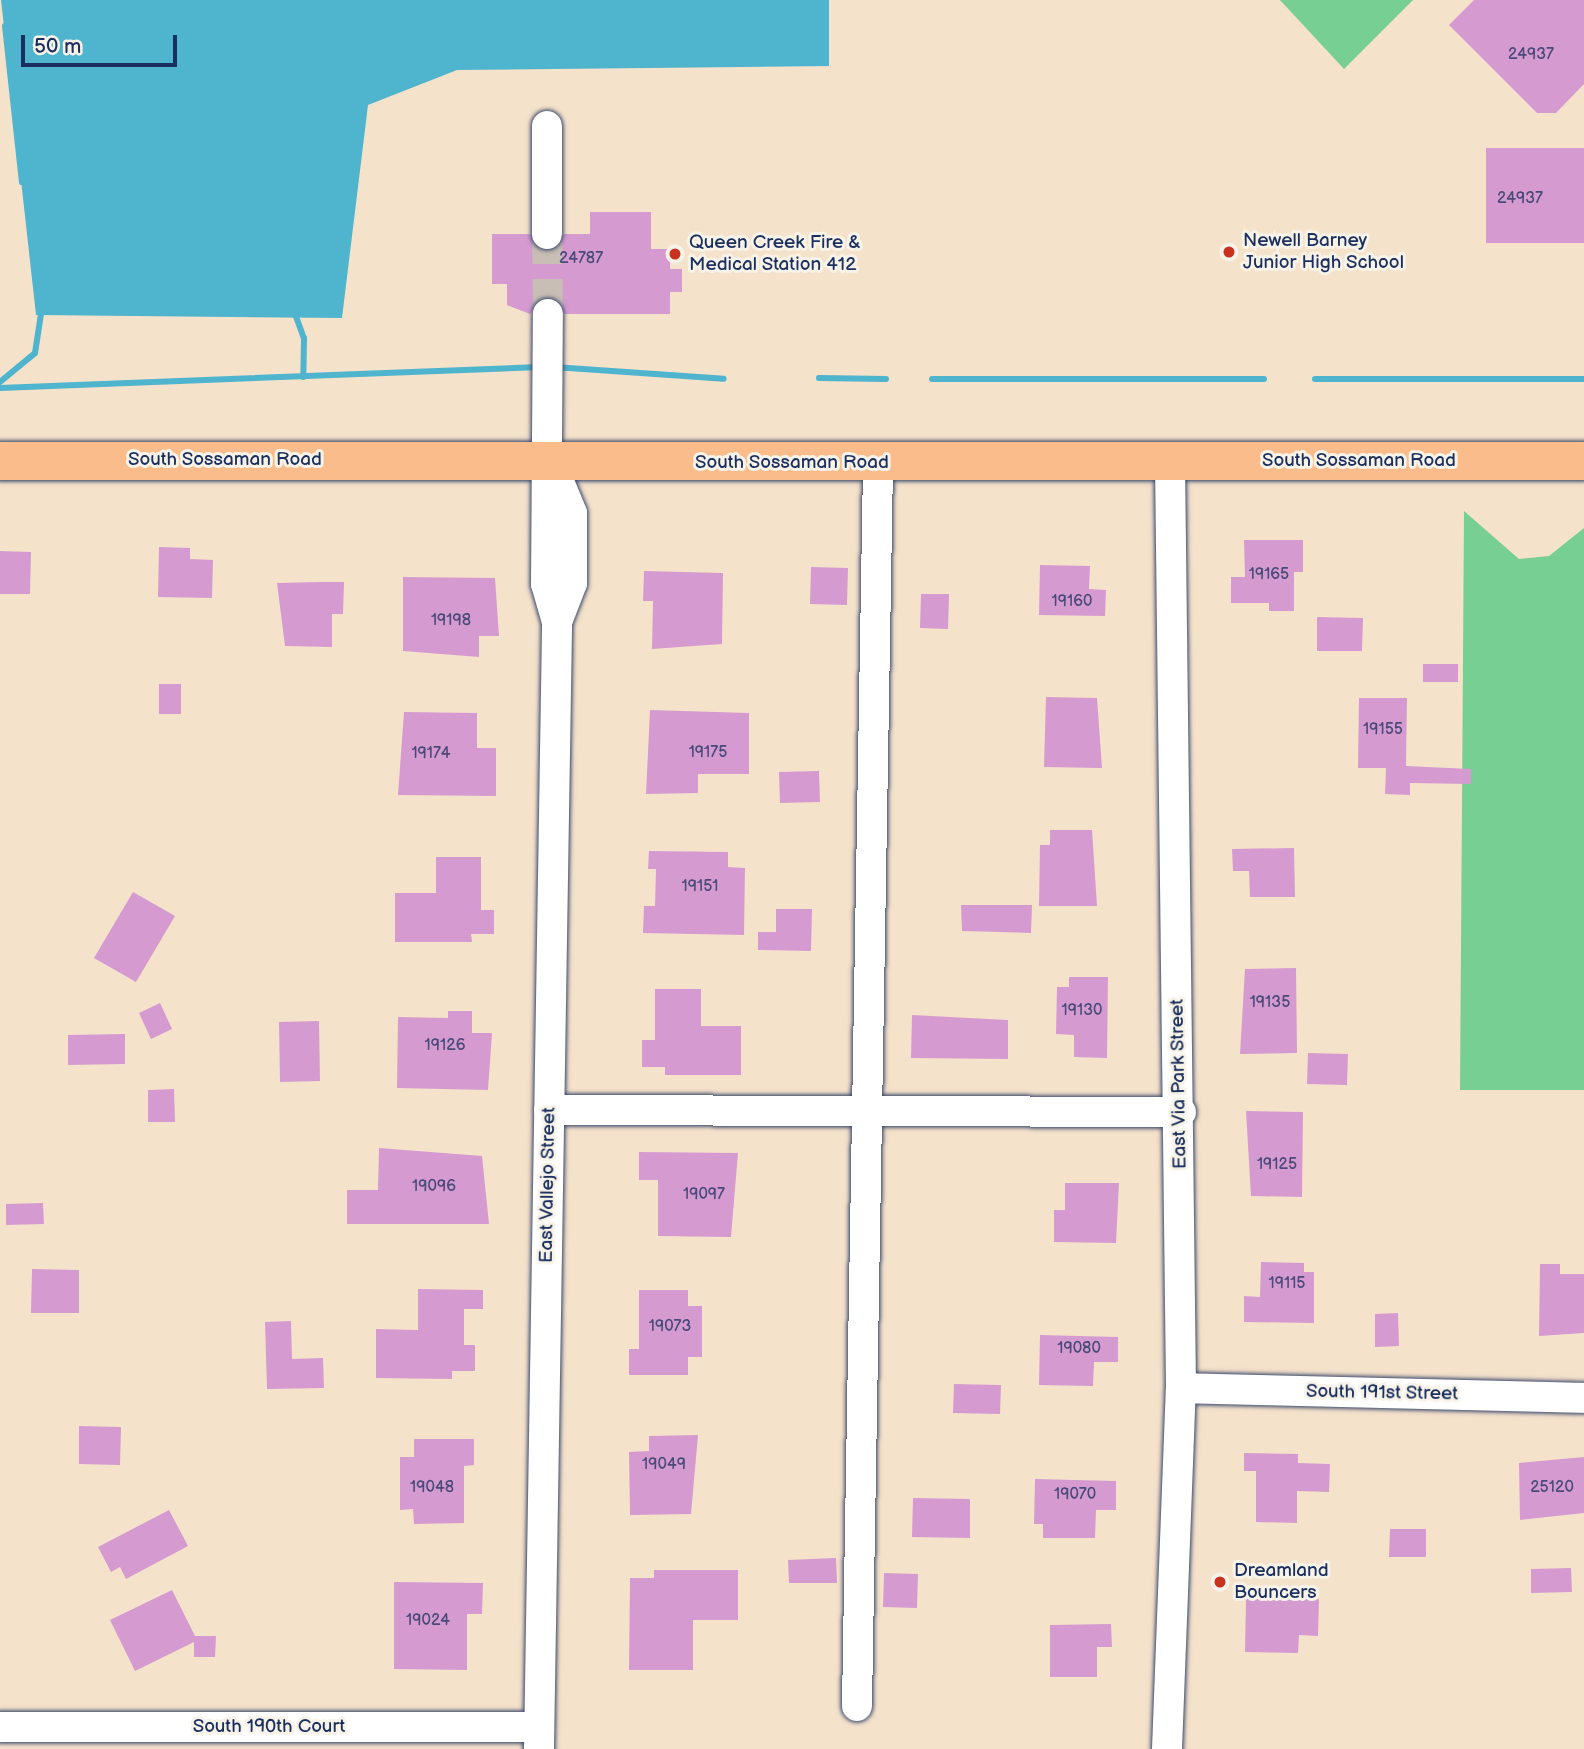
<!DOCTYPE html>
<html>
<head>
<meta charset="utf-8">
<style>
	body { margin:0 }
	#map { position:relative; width:1584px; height:1749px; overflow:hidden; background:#f5e2cb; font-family:"Balsamiq Sans",sans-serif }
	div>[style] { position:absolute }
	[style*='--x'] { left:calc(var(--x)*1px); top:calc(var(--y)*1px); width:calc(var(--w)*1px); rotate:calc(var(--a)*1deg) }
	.green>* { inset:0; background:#78cf93 }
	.water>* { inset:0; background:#4fb4cd }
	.stream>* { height:6px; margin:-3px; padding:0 3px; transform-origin:3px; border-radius:3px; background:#4fb4cd }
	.building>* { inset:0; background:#d59bd0 }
	.minor-tunnel>* { height:30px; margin-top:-15px; transform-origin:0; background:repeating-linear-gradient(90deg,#c9beb5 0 30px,transparent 0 45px) }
	.roads { filter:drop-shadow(0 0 2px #3c4a6e) drop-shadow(0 0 2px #3c4a6e) }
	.minor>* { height:30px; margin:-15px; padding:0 15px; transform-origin:15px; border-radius:15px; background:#fff }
	.major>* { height:38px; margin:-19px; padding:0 19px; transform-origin:19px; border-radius:19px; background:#f9bc8a }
	.dots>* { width:19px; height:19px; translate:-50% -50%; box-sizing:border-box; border:4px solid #f7f3e8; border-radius:50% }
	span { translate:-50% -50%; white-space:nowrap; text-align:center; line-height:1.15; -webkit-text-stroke:6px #f7f3e8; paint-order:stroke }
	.number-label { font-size:16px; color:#4a4a7a }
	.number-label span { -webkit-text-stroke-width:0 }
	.poi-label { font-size:19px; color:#1b2f5e }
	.left { translate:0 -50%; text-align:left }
	.street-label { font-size:19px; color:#1b2f5e }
	.scale { position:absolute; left:21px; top:35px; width:156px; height:32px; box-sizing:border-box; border:4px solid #1b2f5e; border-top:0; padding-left:9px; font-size:21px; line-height:24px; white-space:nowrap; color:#1b2f5e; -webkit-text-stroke:5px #f7f3e8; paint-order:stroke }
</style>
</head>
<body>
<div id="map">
	<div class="green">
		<div style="clip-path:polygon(1280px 0,1413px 0,1344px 69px)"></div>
		<div style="clip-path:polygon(1464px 511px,1519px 559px,1549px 556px,1584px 528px,1584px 1090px,1460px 1090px)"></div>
	</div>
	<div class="water">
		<div style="clip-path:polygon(1px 0,829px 0,829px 66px,457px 70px,368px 105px,342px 318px,36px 315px)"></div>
	</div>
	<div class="stream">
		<div style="--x:5;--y:26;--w:157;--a:83.8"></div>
		<div style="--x:294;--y:311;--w:29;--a:70"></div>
		<div style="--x:304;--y:338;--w:39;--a:91"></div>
		<div style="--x:554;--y:367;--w:170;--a:4"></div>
		<div style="--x:819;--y:378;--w:67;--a:0.9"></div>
		<div style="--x:932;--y:379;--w:332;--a:0"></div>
		<div style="--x:1315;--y:379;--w:269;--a:0"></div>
		<div style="--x:0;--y:382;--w:45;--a:-39.6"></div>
		<div style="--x:35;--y:353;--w:47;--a:-81.3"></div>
		<div style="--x:0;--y:388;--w:540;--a:-2.23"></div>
	</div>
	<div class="building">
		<div style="clip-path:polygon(1474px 0,1584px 0,1584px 84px,1556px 113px,1537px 113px,1449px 25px)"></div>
		<div style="clip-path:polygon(1486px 148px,1584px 148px,1584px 243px,1486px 243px)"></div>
		<div style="clip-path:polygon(590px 212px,651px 212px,651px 249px,670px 249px,670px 269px,682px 269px,682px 292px,670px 292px,670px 314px,565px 314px,549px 297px,539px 299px,530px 314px,507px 305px,507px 284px,492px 284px,492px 234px,530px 234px,538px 249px,548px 251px,564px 234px,590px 234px)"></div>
		<div style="clip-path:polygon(1244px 540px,1303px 540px,1303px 572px,1294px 572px,1294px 611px,1269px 611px,1269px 603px,1231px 603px,1231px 577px,1245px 577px)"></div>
		<div style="clip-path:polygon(159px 547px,190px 548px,190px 559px,213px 560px,212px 598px,158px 597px)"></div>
		<div style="clip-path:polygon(0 551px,31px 552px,30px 594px,0 594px)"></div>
		<div style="clip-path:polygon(1040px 565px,1090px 566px,1089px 589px,1106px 590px,1105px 616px,1039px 615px)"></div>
		<div style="clip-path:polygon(811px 567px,848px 568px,847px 605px,810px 604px)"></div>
		<div style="clip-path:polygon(644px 571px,723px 573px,722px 644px,652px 649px,653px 601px,643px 601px)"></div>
		<div style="clip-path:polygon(403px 577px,495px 578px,499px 636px,479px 636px,479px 657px,403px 651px)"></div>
		<div style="clip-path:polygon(319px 582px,344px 582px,343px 614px,332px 614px,332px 647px,285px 646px,277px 583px)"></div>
		<div style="clip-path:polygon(921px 594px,949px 594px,948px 629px,920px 628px)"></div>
		<div style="clip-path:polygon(1317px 617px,1363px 618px,1362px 651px,1317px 651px)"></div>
		<div style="clip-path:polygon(1423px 664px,1458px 664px,1458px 682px,1423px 682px)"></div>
		<div style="clip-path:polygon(159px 684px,181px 684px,181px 714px,159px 714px)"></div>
		<div style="clip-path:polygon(1046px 697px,1097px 698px,1102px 768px,1044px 767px)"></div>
		<div style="clip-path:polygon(1359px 698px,1407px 698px,1406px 766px,1471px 769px,1471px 784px,1410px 783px,1410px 795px,1385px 794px,1386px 768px,1358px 768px)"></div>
		<div style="clip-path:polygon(650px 710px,749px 713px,749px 774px,698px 774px,698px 793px,646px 794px)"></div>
		<div style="clip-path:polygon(404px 712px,477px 713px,477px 748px,496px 748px,496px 796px,398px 795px)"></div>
		<div style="clip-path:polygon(819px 771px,820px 802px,780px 803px,779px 772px)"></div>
		<div style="clip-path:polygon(1050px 830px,1092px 830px,1097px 906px,1039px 906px,1040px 845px,1050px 845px)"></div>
		<div style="clip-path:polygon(1294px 848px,1295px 897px,1250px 897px,1249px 871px,1233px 871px,1232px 849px)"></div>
		<div style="clip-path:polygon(649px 851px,728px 852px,728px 867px,745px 868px,744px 935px,643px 933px,644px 906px,655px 906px,656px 869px,648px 869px)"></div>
		<div style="clip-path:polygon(436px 857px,481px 857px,481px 910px,494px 910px,494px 934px,471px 934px,472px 942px,395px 942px,395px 893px,436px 893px)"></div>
		<div style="clip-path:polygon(133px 892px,175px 916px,136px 982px,94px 958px)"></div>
		<div style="clip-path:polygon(961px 905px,1032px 905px,1031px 933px,962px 931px)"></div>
		<div style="clip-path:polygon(776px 909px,812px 909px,811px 951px,758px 950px,758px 932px,776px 932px)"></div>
		<div style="clip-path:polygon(1296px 968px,1297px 1053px,1240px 1054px,1245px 969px)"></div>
		<div style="clip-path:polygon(1069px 977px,1108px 977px,1107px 1058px,1074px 1057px,1074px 1035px,1056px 1034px,1057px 987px,1069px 987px)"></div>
		<div style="clip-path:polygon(655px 989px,701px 989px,701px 1026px,741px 1026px,741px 1075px,665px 1075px,665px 1067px,642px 1067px,642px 1040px,655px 1040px)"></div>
		<div style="clip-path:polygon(160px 1003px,172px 1029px,151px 1039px,139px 1013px)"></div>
		<div style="clip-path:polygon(448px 1011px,472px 1011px,472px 1033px,492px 1033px,488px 1090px,397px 1088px,398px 1017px,448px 1018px)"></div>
		<div style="clip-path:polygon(912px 1015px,1008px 1020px,1008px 1059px,911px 1058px)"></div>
		<div style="clip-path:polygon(319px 1021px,320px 1081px,280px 1082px,279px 1022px)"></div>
		<div style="clip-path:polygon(125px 1034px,125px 1064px,68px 1065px,68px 1035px)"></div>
		<div style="clip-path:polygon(1308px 1053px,1348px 1054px,1347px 1085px,1307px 1084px)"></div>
		<div style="clip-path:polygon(174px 1089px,175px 1122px,148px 1122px,148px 1090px)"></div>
		<div style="clip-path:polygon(1246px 1111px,1303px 1112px,1302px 1197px,1251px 1196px)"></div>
		<div style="clip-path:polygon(379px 1148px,482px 1156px,489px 1224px,347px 1224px,347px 1190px,378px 1190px)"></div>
		<div style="clip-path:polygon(639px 1152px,738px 1153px,731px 1237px,658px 1236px,658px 1180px,639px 1180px)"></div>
		<div style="clip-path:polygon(1065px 1183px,1119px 1183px,1116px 1243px,1054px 1242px,1054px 1210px,1065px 1210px)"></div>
		<div style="clip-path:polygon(43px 1203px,44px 1224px,6px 1225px,6px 1204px)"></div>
		<div style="clip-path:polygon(1261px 1262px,1304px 1263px,1304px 1272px,1314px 1272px,1314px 1323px,1244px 1322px,1244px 1296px,1260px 1297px)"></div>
		<div style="clip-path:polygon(1540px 1264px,1560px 1264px,1560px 1274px,1584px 1274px,1584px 1333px,1539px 1336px)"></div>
		<div style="clip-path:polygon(32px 1269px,79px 1270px,79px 1313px,31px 1313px)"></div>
		<div style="clip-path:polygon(418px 1289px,483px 1290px,483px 1309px,464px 1309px,464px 1345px,475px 1345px,475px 1371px,452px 1371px,452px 1379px,376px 1378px,376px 1329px,418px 1330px)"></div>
		<div style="clip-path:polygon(639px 1290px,688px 1290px,688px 1306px,702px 1306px,702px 1357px,688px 1357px,688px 1375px,629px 1375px,629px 1349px,639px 1349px)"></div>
		<div style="clip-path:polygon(1398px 1313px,1399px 1346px,1375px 1347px,1375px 1314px)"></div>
		<div style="clip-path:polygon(291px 1321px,292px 1359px,323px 1358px,324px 1388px,267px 1389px,265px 1322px)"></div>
		<div style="clip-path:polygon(1040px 1335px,1118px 1337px,1118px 1362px,1094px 1362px,1093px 1386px,1039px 1385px)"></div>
		<div style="clip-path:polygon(954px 1384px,1001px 1385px,1000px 1414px,953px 1413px)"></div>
		<div style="clip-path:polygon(79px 1426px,121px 1427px,120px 1465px,79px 1464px)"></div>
		<div style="clip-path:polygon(698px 1435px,691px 1514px,630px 1515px,629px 1452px,649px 1451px,649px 1436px)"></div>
		<div style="clip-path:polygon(414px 1439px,474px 1439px,474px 1465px,464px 1466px,464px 1523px,414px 1524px,413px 1509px,400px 1510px,400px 1457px,414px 1457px)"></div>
		<div style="clip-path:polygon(1244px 1453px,1298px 1454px,1298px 1463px,1330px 1464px,1329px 1492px,1297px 1491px,1297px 1523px,1256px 1522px,1256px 1471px,1244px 1471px)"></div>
		<div style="clip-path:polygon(1584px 1457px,1584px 1513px,1520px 1520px,1519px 1463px)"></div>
		<div style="clip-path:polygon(1035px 1479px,1116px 1481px,1116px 1510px,1096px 1510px,1095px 1538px,1043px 1538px,1043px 1524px,1034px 1524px)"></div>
		<div style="clip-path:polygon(913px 1498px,970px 1499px,970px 1538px,912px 1537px)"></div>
		<div style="clip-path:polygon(169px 1510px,188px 1546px,126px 1579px,120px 1567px,111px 1572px,98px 1547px)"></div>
		<div style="clip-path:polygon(1390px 1529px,1426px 1529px,1426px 1557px,1389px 1557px)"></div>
		<div style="clip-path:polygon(836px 1558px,837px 1583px,789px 1583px,788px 1560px)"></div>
		<div style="clip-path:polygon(1571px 1568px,1572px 1592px,1531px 1593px,1531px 1569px)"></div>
		<div style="clip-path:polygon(654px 1570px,738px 1570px,738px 1620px,693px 1620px,693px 1670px,629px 1670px,630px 1578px,654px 1578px)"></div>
		<div style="clip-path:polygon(884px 1573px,918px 1574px,917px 1608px,883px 1607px)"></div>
		<div style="clip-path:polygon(394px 1582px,483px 1583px,482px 1614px,467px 1614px,467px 1670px,394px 1669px)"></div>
		<div style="clip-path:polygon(172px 1590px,195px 1636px,216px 1636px,215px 1657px,194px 1657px,194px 1642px,135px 1671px,110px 1620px)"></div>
		<div style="clip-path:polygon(1246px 1598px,1319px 1599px,1318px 1636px,1299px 1635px,1298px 1653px,1245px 1652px)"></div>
		<div style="clip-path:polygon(1111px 1624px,1112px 1647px,1097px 1647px,1097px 1677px,1050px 1677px,1050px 1625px)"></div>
	</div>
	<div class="minor-tunnel">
		<div style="--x:547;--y:234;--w:80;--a:89.3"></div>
	</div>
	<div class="roads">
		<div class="minor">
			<div style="--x:547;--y:234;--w:108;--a:-90"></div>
			<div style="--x:553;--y:467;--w:50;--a:67.6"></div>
			<div style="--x:572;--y:513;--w:70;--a:90"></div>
			<div style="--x:572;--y:583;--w:42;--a:111"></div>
			<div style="--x:549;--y:1110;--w:632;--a:0.18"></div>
			<div style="--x:1181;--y:1388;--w:403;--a:1.4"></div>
			<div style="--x:857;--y:1706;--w:1243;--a:-89.03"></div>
			<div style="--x:0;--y:1727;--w:539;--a:0"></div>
			<div style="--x:539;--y:1749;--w:1127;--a:-89.08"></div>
			<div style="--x:557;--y:622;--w:40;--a:-106"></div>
			<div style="--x:546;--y:584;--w:270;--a:-89.6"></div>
			<div style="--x:1167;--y:1749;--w:361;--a:-87.8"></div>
			<div style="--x:1181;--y:1388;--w:925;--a:-90.68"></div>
		</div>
		<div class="major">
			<div style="--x:0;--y:461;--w:1584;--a:0"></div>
		</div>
	</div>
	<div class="dots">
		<div style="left:1229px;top:252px;background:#c8321e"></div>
		<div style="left:675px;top:254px;background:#c8321e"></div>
		<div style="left:1220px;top:1582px;background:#c8321e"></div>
	</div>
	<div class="number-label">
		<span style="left:1531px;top:55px">24937</span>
		<span style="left:1520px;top:199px">24937</span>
		<span style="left:581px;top:259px">24787</span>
		<span style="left:1269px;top:575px">19165</span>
		<span style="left:1072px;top:602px">19160</span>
		<span style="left:451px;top:621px">19198</span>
		<span style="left:1383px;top:730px">19155</span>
		<span style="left:708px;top:753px">19175</span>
		<span style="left:431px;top:754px">19174</span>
		<span style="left:700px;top:887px">19151</span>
		<span style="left:1270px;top:1003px">19135</span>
		<span style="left:1082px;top:1011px">19130</span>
		<span style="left:445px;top:1046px">19126</span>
		<span style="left:1277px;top:1165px">19125</span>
		<span style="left:434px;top:1187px">19096</span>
		<span style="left:704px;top:1195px">19097</span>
		<span style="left:1287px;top:1284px">19115</span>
		<span style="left:670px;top:1327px">19073</span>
		<span style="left:1079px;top:1349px">19080</span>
		<span style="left:664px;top:1465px">19049</span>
		<span style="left:432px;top:1488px">19048</span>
		<span style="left:1552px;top:1488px">25120</span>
		<span style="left:1075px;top:1495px">19070</span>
		<span style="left:428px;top:1621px">19024</span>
	</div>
	<div class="poi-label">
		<span class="left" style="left:1243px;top:252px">Newell Barney<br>Junior High School</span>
		<span class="left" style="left:689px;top:254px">Queen Creek Fire &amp;<br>Medical Station 412</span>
		<span class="left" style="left:1234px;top:1582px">Dreamland<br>Bouncers</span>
	</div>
	<div class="street-label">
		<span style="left:225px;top:460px">South Sossaman Road</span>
		<span style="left:1359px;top:461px">South Sossaman Road</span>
		<span style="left:792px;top:463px">South Sossaman Road</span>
		<span style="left:1179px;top:1084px;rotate:-91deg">East Via Park Street</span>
		<span style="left:548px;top:1185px;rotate:-89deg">East Vallejo Street</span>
		<span style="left:1382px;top:1393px;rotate:1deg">South 191st Street</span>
		<span style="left:269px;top:1727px">South 190th Court</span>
	</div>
	<div class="scale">50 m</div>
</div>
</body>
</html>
